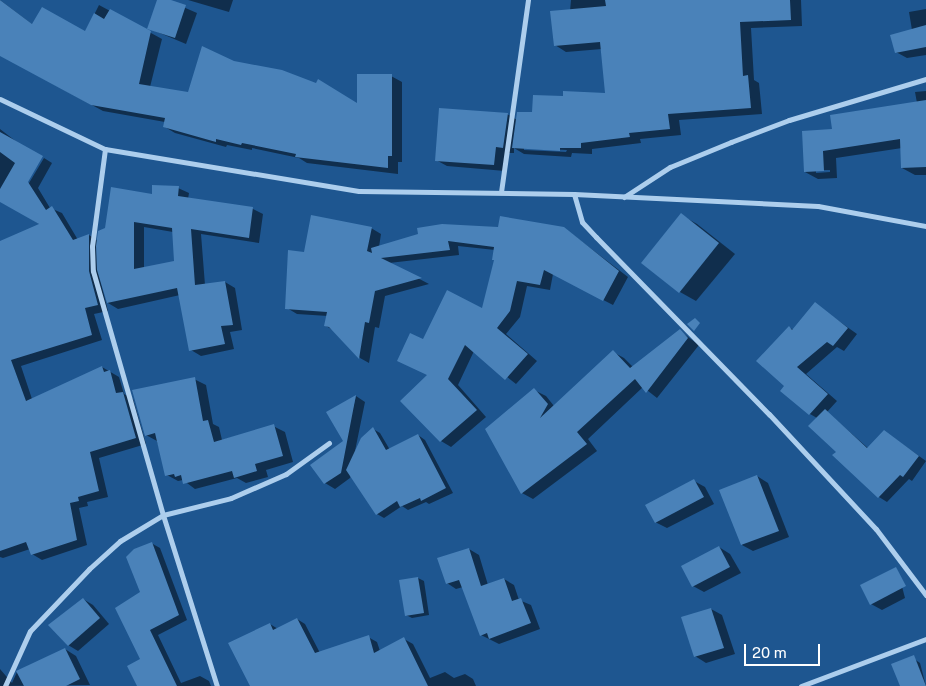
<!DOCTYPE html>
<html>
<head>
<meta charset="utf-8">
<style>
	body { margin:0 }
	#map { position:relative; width:926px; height:686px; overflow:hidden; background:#1e5690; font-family:"Public Sans",sans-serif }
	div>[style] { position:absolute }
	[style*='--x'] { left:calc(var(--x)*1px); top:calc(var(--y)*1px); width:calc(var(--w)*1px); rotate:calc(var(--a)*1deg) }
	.shadow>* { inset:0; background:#0007 }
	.building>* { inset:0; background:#4a82b9 }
	.street>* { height:5px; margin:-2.5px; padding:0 2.5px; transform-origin:2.5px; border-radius:2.5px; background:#adceed }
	span { translate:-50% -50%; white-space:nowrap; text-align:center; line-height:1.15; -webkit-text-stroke:4px #1e5690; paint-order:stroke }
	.scale { position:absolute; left:744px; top:644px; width:76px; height:22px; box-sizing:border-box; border:2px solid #fff; border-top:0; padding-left:6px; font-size:15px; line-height:18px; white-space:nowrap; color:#fff; -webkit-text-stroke:4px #1e5690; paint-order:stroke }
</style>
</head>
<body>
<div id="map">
	<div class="shadow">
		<div style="clip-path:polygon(0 0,33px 25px,85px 33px,99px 5px,151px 33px,162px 39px,150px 87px,188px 93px,234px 62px,361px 108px,391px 76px,402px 82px,402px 162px,398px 162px,398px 174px,307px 163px,299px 158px,252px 148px,252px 150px,227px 145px,226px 147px,175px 133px,165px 127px,165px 122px,103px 111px,0 55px)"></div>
		<div style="clip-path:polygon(158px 0,167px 0,197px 13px,186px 44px,148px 28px)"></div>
		<div style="clip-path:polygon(188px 0,233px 0,229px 12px)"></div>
		<div style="clip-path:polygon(evenodd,571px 0,801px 0,802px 26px,751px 28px,754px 80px,759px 83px,762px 114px,679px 120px,681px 135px,640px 139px,641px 143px,592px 149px,592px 154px,572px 153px,571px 157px,524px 154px,514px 148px,514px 153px,506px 153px,505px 171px,447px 166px,436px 160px,507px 114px,517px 120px,564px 97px,606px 94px,602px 49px,566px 52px,555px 45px,570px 11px,571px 0,524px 148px,567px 150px,566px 152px,524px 150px,524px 148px)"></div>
		<div style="clip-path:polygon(926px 9px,926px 55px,907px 58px,896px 52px,912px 30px,909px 12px)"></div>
		<div style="clip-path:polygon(evenodd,926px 91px,926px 175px,915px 175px,902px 168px,902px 148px,836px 158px,837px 178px,818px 179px,805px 172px,834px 130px,917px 103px,915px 92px,926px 91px,816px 170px,830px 170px,830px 172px,816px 173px,816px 170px)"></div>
		<div style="clip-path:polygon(evenodd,0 129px,22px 146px,24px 187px,26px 188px,44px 158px,52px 163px,38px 188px,50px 208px,62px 213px,78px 240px,89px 235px,98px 241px,106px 229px,153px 195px,178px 188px,189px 193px,188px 199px,253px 209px,263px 214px,259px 243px,201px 234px,205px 285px,225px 282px,235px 288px,242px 330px,230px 332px,234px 349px,201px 356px,191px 350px,180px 295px,118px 309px,108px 303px,98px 271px,108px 311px,94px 314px,102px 340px,21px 366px,32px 399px,102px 367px,119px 377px,124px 394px,133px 399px,146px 444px,99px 458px,108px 497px,87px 502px,88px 506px,79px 508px,87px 545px,42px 560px,32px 554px,30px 549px,3px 558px,0 557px,0 242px,41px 225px,0 200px,0 129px,144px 227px,173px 232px,176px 262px,144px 268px,144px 227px)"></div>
		<div style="clip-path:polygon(681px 215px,697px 224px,735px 254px,696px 301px,680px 292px,643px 263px)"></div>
		<div style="clip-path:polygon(371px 228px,381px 234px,379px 247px,499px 229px,564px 228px,628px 277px,613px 305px,553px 274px,550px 290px,527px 286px,520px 317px,506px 334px,537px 361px,516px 384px,474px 351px,458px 385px,486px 417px,451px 447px,441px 441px,402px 401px,428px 375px,424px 340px,483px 310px,495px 260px,495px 250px,458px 246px,459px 255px,389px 263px,429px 284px,385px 296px,379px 328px,375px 327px,369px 363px,360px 358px,333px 330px,326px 326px,328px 316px,297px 314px,287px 308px,305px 254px)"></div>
		<div style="clip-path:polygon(815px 304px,857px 334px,844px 351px,837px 347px,806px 374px,837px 401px,827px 412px,869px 449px,884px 431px,926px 461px,912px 481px,909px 479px,887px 502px,879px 497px,834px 455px,837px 452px,817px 418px,810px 414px,786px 386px,790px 328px,794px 330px)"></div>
		<div style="clip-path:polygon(680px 331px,699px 345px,657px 398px,643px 387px,588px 439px,597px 451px,533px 499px,522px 493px,534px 390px,546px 396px,554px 406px,613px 352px,624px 358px,633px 367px)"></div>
		<div style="clip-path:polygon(194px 379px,206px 385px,213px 424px,219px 427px,222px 440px,273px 426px,285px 432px,293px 462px,266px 470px,268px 477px,246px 483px,237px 478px,195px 489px,183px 480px,178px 481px,167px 475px,157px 441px,146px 435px)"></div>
		<div style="clip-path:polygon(356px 396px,365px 402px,355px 451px,373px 429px,380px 433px,390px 450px,418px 435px,425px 440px,453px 493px,429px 504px,426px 502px,408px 510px,402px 506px,384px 518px,377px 514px,351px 475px,350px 478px,335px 489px,325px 483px,345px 441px)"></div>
		<div style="clip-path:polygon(757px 476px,768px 483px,789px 537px,753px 551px,742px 545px)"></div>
		<div style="clip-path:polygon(694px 481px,705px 487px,714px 504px,667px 528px,655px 522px)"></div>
		<div style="clip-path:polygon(151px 543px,160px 548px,187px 620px,158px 635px,181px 683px,200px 676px,209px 681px,211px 686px,137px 686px,142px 660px,142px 593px)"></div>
		<div style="clip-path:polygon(719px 547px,730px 554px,741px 573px,704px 592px,693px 586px)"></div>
		<div style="clip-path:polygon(469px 549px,479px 555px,488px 585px,504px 579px,514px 585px,519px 600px,531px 605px,540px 629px,499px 644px,481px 635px,463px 587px,456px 589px,447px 583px)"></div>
		<div style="clip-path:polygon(418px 578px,424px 581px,429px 615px,412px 618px,406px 615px,401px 581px)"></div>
		<div style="clip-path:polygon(900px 579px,905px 598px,882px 610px,871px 604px)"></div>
		<div style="clip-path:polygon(83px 599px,93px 605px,109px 624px,78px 651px,68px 645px,50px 625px)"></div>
		<div style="clip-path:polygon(711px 609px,722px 615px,735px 654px,706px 663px,695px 656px)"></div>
		<div style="clip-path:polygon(297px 619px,305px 624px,320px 653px,368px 637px,377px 642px,380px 651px,404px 639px,413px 644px,430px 678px,445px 672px,454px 678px,465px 674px,473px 679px,476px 686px,251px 686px,270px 624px,278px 629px)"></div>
		<div style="clip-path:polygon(65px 649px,76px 656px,90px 685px,0 686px,0 669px,12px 683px,17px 672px)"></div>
		<div style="clip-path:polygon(911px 657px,920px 663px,926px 686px,902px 686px)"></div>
	</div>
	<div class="building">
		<div style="clip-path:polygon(0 0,32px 24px,42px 7px,85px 31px,94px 13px,104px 19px,110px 9px,151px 31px,139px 84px,188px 92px,202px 46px,234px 61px,282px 70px,316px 83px,318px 79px,357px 103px,357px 74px,392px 74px,392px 156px,388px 156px,388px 168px,295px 157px,296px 154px,242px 143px,241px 145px,216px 139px,216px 142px,163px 127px,165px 118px,91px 105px,0 56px)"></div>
		<div style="clip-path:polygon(157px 0,171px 0,186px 5px,175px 38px,147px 29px)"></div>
		<div style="clip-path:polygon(605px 0,790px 0,791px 20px,740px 22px,743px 76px,748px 75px,751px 108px,668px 114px,670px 129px,629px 133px,630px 137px,581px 143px,581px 148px,560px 148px,560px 151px,512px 148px,517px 112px,532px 112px,533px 95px,563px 96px,563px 91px,605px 93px,600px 42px,554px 46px,550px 11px,606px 6px)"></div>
		<div style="clip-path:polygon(926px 25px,926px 47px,895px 53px,890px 35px)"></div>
		<div style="clip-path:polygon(926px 100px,926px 167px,901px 168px,900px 139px,823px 151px,824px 171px,804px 172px,802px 131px,832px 129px,830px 115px)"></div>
		<div style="clip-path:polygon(439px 108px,508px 113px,503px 148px,496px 147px,494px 165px,435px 161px)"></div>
		<div style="clip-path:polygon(0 132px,43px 156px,28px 182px,46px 210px,52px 206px,73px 240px,89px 234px,89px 271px,98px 305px,85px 308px,92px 335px,11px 360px,26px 401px,102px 366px,104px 372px,110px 370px,116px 393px,123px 392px,136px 438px,90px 452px,99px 491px,78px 497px,79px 501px,70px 503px,77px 540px,31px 555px,26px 542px,0 551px,0 241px,39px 224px,0 202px,0 189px,15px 163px,0 152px)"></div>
		<div style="clip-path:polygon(evenodd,152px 185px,179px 186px,178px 196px,253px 207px,249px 238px,191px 229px,195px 285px,225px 281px,233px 325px,221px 326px,225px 344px,189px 351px,177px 288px,107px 303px,97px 270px,96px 246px,98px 231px,105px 228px,111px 187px,152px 194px,152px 185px,134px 222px,172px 228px,174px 261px,134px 269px,134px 222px)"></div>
		<div style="clip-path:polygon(681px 213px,719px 243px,679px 293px,641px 263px)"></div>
		<div style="clip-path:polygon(311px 215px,372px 227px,367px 251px,372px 253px,371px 248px,418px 234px,417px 228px,442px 224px,498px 227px,500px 216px,564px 227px,619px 271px,603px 301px,544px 270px,540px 285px,517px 281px,510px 311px,497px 328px,528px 354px,505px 380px,465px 345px,448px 379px,477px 410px,440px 442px,400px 401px,427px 375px,397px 361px,410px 333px,423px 339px,447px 290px,482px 308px,494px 260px,492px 260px,494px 247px,448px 241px,450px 250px,381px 258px,422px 278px,375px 291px,369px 323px,365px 322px,359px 359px,329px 327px,324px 326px,327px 312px,285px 309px,288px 250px,304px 252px)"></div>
		<div style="clip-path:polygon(815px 302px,848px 328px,833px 346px,827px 342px,797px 367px,828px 394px,809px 415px,780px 391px,784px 386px,756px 361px,789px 326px,792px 330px)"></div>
		<div style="clip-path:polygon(695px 318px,700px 323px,694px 331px,687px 324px)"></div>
		<div style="clip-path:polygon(680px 329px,688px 338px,646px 393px,635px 379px,577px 432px,587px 444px,521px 494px,485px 429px,534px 388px,548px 404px,540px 418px,613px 350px,630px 368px)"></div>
		<div style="clip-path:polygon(195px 377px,203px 421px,208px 420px,214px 442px,274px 424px,283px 456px,255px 464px,257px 471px,234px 478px,232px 471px,183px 484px,181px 475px,175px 477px,174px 474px,165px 476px,155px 433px,145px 436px,132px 390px)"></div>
		<div style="clip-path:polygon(356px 395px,341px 473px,324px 484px,310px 465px,343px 441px,326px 412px)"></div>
		<div style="clip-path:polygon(825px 409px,867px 448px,884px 430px,919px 456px,903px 477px,900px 475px,878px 498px,832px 455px,836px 452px,808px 426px)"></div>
		<div style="clip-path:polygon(373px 427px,386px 450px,418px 434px,446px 488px,421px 501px,420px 498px,400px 507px,397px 501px,376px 515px,346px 470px,361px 438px)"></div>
		<div style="clip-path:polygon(757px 475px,779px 531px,741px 545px,719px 490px)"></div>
		<div style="clip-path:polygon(694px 479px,704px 497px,655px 523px,645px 505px)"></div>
		<div style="clip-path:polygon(152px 542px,179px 615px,150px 630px,177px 686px,137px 686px,127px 666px,140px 659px,115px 608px,140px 592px,126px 557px,134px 549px)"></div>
		<div style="clip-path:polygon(719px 546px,730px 567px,692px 587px,681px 566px)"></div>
		<div style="clip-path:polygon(469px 548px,481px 586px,504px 578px,512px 601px,521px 598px,531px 623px,489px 639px,487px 633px,480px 636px,459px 580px,446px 584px,437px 558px)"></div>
		<div style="clip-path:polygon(896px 567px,906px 586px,870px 605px,860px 585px)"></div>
		<div style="clip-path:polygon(418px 577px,424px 613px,405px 616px,399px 580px)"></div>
		<div style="clip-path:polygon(83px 598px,100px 618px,68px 646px,48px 625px)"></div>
		<div style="clip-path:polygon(711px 608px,724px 648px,694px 657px,681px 617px)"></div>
		<div style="clip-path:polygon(297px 618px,315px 653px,369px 635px,374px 653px,404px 637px,428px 686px,250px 686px,228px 643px,270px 623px,273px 630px)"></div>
		<div style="clip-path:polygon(65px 648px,80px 679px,66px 686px,24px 686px,16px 671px)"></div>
		<div style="clip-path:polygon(914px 655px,926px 686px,900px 686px,891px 664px)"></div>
	</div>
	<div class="street">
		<div style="--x:0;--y:99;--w:116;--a:25.5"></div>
		<div style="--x:105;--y:149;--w:257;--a:9.4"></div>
		<div style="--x:359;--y:191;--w:215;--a:0.8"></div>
		<div style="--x:574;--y:194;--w:244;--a:2.8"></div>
		<div style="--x:818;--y:206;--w:110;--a:10.5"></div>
		<div style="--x:105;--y:149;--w:98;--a:97.6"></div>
		<div style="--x:92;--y:246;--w:25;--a:88"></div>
		<div style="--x:93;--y:271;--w:254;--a:74"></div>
		<div style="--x:163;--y:515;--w:179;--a:72.5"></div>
		<div style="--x:501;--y:192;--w:194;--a:-82"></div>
		<div style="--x:574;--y:194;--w:29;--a:74"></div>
		<div style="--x:582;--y:222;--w:21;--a:47"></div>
		<div style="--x:596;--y:237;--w:248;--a:45.7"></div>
		<div style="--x:769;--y:414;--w:157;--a:47.1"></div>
		<div style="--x:876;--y:529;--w:83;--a:52.9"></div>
		<div style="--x:624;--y:197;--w:55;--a:-33.1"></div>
		<div style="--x:670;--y:167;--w:66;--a:-22.3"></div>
		<div style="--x:731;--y:142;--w:62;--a:-20.8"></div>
		<div style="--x:789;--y:120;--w:143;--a:-16.7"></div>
		<div style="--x:5;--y:686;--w:60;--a:-65.6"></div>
		<div style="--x:30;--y:631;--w:86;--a:-46.4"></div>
		<div style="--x:89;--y:569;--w:42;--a:-42.1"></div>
		<div style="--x:120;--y:541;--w:50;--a:-31.2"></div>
		<div style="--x:163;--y:515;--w:70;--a:-14"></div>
		<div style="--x:231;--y:498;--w:60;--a:-23.6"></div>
		<div style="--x:286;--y:474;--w:53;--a:-35.8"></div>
		<div style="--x:801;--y:686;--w:134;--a:-20.6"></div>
	</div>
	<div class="scale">20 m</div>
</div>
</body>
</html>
